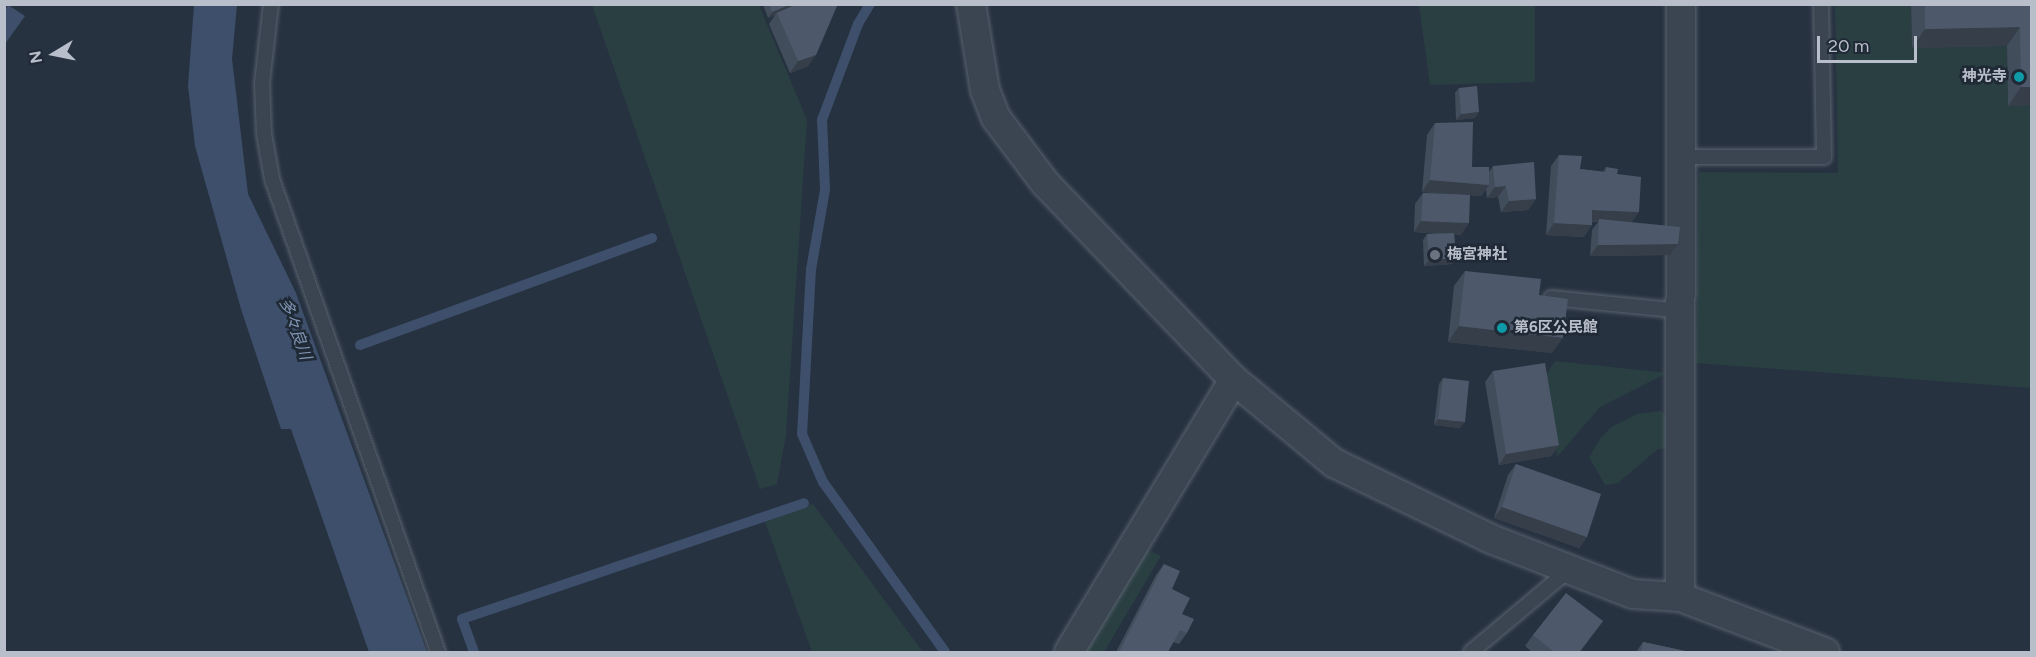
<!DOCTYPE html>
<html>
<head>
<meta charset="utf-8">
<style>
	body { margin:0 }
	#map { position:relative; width:2036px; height:657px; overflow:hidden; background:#273241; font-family:Figtree,"Noto Sans JP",sans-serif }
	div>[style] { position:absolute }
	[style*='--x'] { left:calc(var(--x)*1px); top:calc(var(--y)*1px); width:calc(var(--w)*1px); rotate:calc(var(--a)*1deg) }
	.green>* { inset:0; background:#293f42 }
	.water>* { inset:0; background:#3d4f6a }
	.stream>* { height:10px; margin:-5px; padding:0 5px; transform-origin:5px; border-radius:5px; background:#3d4f6a }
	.roads { filter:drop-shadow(0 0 2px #59626e) drop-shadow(0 0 2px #59626e) }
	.service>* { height:14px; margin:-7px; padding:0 7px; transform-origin:7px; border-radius:7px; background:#3b4451 }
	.minor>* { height:28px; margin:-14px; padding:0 14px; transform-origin:14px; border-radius:14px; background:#3b4451 }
	.wall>* { inset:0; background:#424d5b }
	.shaded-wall>* { inset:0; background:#363e4a }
	.building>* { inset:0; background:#4d596a }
	.dots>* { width:16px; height:16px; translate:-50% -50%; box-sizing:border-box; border:3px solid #202936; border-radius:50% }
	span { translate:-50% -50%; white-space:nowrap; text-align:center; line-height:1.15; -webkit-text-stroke:5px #202936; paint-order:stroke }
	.poi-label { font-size:15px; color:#b8bfcb; font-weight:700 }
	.right { translate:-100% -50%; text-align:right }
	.left { translate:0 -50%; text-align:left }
	.water-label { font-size:16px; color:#8095b2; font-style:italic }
	.frame { position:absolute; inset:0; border:6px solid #b8bfcb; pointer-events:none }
	.north { position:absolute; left:24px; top:24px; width:60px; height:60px; -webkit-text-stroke:4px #202936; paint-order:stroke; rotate:260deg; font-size:16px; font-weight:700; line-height:24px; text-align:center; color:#b8bfcb }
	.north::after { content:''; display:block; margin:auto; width:21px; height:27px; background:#b8bfcb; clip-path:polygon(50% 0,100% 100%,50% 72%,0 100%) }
	.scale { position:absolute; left:1817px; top:36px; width:100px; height:27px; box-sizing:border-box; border:3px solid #b8bfcb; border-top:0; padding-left:8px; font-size:18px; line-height:21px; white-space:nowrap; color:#b8bfcb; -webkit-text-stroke:4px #202936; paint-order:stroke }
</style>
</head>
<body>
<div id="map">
	<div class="green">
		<div style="clip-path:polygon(592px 5px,759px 5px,807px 120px,786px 435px,777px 484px,760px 489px)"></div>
		<div style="clip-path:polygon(1419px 5px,1535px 5px,1535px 82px,1430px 85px)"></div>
		<div style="clip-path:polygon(1835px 5px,1911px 5px,1912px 48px,2007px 46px,2008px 105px,2031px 105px,2031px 388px,1696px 363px,1699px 172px,1838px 173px)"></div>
		<div style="clip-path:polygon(1555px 361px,1667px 373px,1600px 407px,1557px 457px,1546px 375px)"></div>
		<div style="clip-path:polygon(1661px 411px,1675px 423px,1673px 448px,1658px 449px,1618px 483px,1605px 485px,1589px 457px,1600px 439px,1610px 428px,1637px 414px)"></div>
		<div style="clip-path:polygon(813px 504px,923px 652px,812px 652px,765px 522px)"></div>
		<div style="clip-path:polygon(1147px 549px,1161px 556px,1104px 652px,1085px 652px)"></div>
	</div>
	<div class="water">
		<div style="clip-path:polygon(8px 5px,25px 16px,5px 44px,5px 10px)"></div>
		<div style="clip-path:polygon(194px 5px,237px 5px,232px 59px,248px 194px,296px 293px,427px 652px,369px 652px,291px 429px,281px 429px,241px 309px,195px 146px,188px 86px)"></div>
	</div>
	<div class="stream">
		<div style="--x:870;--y:4;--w:23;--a:121"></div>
		<div style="--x:858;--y:24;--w:103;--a:110.6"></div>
		<div style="--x:822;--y:120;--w:70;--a:87.5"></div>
		<div style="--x:825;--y:190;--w:80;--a:100"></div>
		<div style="--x:811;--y:269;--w:165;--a:93.1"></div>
		<div style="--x:802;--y:434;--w:52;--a:66.4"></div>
		<div style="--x:823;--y:482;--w:209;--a:54.3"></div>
		<div style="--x:360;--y:345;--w:311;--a:-20.1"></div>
		<div style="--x:474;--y:652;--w:35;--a:-110"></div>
		<div style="--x:462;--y:619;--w:361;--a:-18.7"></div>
	</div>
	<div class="roads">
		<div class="service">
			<div style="--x:271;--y:4;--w:80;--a:96.5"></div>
			<div style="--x:262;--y:83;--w:51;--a:87.8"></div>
			<div style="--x:264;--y:134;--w:46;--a:79.9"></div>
			<div style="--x:272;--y:179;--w:501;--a:70.66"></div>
			<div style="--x:1684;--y:157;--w:140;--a:0"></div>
			<div style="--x:1824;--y:157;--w:153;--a:-91.1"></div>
			<div style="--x:1551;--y:298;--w:133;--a:5.6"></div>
			<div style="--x:1471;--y:652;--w:129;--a:-40"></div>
		</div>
		<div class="minor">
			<div style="--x:971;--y:4;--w:87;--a:80.8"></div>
			<div style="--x:985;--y:90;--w:30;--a:69"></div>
			<div style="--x:996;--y:118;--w:81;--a:53"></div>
			<div style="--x:1045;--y:183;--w:273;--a:46.2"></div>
			<div style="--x:1234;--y:380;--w:130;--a:39.7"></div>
			<div style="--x:1334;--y:463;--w:174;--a:25.8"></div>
			<div style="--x:1491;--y:539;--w:152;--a:21.2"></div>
			<div style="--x:1633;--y:594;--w:47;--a:3.7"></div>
			<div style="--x:1680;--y:597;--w:155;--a:20.8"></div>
			<div style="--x:1680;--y:597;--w:593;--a:-89.9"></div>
			<div style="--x:1069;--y:652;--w:318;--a:-58.8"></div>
		</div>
	</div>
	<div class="wall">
		<div style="clip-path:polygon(763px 4px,836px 4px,808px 66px,790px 73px,769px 24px,775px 15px,768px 18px)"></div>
		<div style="clip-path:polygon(1911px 4px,2031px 4px,2031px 105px,2008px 106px,2007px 46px,1912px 48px)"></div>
		<div style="clip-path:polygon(1459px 88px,1475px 118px,1456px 120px,1455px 93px)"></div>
		<div style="clip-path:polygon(1435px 123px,1472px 167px,1489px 172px,1493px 166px,1536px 199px,1528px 210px,1501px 212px,1498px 197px,1487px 198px,1486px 189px,1481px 196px,1470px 195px,1461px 235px,1454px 234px,1456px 258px,1452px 264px,1424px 266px,1423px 240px,1427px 234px,1441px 234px,1414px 232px,1415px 204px,1423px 193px,1448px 194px,1422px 192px,1427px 135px)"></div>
		<div style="clip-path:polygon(1559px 155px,1580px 169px,1603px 172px,1606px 167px,1617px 174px,1639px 212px,1631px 222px,1678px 244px,1670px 255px,1590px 256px,1592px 230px,1598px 222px,1592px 222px,1584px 237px,1546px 235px,1551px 166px)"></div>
		<div style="clip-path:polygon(1465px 271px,1539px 295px,1552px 353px,1448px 342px,1454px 286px)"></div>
		<div style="clip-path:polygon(1493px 371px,1559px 445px,1551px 456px,1499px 465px,1485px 382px)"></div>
		<div style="clip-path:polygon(1443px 378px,1460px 428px,1434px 425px,1439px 384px)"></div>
		<div style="clip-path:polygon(1516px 464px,1587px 537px,1579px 548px,1494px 518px,1508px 475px)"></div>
		<div style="clip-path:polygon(1164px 564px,1172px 589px,1182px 614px,1187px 633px,1179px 644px,1173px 642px,1168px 652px,1116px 652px,1156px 575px)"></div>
		<div style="clip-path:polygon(1603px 621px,1580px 652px,1532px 652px,1525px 646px,1533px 635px)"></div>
		<div style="clip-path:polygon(1643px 642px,1690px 652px,1636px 652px)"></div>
	</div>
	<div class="shaded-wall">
		<div style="clip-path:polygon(791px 4px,797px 4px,777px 13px,775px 15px,768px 18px,772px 12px)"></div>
		<div style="clip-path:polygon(2020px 27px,2007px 46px,1912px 48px,1925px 29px)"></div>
		<div style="clip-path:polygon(816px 55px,808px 66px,790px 73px,798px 61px)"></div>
		<div style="clip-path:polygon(2021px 87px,2031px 87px,2031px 105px,2008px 106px)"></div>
		<div style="clip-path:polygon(1479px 112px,1475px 118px,1456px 120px,1461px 114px)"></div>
		<div style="clip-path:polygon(1430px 180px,1489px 185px,1481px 196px,1422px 192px)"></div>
		<div style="clip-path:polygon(1506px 186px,1498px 197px,1487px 198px,1495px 187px)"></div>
		<div style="clip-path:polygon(1536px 199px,1528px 210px,1501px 212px,1509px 201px)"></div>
		<div style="clip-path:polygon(1592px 210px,1639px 212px,1631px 223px,1599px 219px,1598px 222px,1584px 221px)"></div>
		<div style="clip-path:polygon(1421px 221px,1469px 223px,1461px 235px,1414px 232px)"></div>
		<div style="clip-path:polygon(1554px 223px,1592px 225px,1584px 237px,1546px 235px)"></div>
		<div style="clip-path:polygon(1678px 244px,1670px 255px,1590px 256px,1598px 245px)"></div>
		<div style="clip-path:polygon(1456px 258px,1452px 264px,1424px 266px,1429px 260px)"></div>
		<div style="clip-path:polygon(1459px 326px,1563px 338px,1552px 353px,1448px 342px)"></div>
		<div style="clip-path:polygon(1438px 419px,1465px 422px,1460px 428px,1434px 425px)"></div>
		<div style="clip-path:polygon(1559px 445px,1551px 456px,1499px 465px,1506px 454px)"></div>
		<div style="clip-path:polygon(1502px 507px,1587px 537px,1579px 548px,1494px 518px)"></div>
	</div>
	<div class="building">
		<div style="clip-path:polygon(769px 4px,791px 4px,772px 12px)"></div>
		<div style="clip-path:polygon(797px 4px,836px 4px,837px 6px,816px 55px,798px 61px,777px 13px)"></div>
		<div style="clip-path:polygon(1925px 4px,2031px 4px,2031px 87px,2021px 87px,2020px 27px,1925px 29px)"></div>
		<div style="clip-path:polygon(1477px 86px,1479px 112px,1461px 114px,1459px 88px)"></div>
		<div style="clip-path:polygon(1473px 122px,1472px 167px,1489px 167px,1489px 185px,1430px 180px,1435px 123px)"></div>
		<div style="clip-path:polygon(1559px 155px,1582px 156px,1580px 169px,1606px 172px,1606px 167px,1618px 169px,1617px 174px,1641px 177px,1639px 212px,1592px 210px,1592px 225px,1554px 223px)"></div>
		<div style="clip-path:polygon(1534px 162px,1536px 199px,1509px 201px,1506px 186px,1495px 187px,1493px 166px)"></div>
		<div style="clip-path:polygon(1423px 193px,1470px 195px,1469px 223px,1421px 221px)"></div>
		<div style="clip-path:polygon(1599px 219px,1680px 227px,1678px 244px,1598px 245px)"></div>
		<div style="clip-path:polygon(1454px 233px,1456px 258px,1429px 260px,1427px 234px)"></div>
		<div style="clip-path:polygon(1465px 271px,1541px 279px,1539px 295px,1568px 299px,1563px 338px,1459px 326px)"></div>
		<div style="clip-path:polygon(1545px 363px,1559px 445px,1506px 454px,1493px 371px)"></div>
		<div style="clip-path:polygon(1443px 378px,1469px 381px,1465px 422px,1438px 419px)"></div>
		<div style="clip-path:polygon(1516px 464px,1601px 494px,1587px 537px,1502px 507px)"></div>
		<div style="clip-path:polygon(1164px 564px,1180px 571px,1172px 589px,1190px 598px,1182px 614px,1194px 619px,1187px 633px,1180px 630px,1168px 652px,1119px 652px)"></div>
		<div style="clip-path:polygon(1566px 593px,1603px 621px,1579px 652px,1554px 652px,1533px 635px)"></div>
		<div style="clip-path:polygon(1643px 642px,1690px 652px,1641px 652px)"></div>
	</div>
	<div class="dots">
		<div style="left:2019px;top:77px;background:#0f9aa8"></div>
		<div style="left:1435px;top:255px;background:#6b7280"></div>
		<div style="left:1502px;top:328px;background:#0f9aa8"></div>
	</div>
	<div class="poi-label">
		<span class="right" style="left:2007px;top:77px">神光寺</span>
		<span class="left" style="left:1447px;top:255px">梅宮神社</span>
		<span class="left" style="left:1514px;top:328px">第6区公民館</span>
	</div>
	<div class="water-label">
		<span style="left:295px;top:329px;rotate:70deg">多々良川</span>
	</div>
	<div class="frame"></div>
	<div class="north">N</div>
	<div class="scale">20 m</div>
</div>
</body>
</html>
